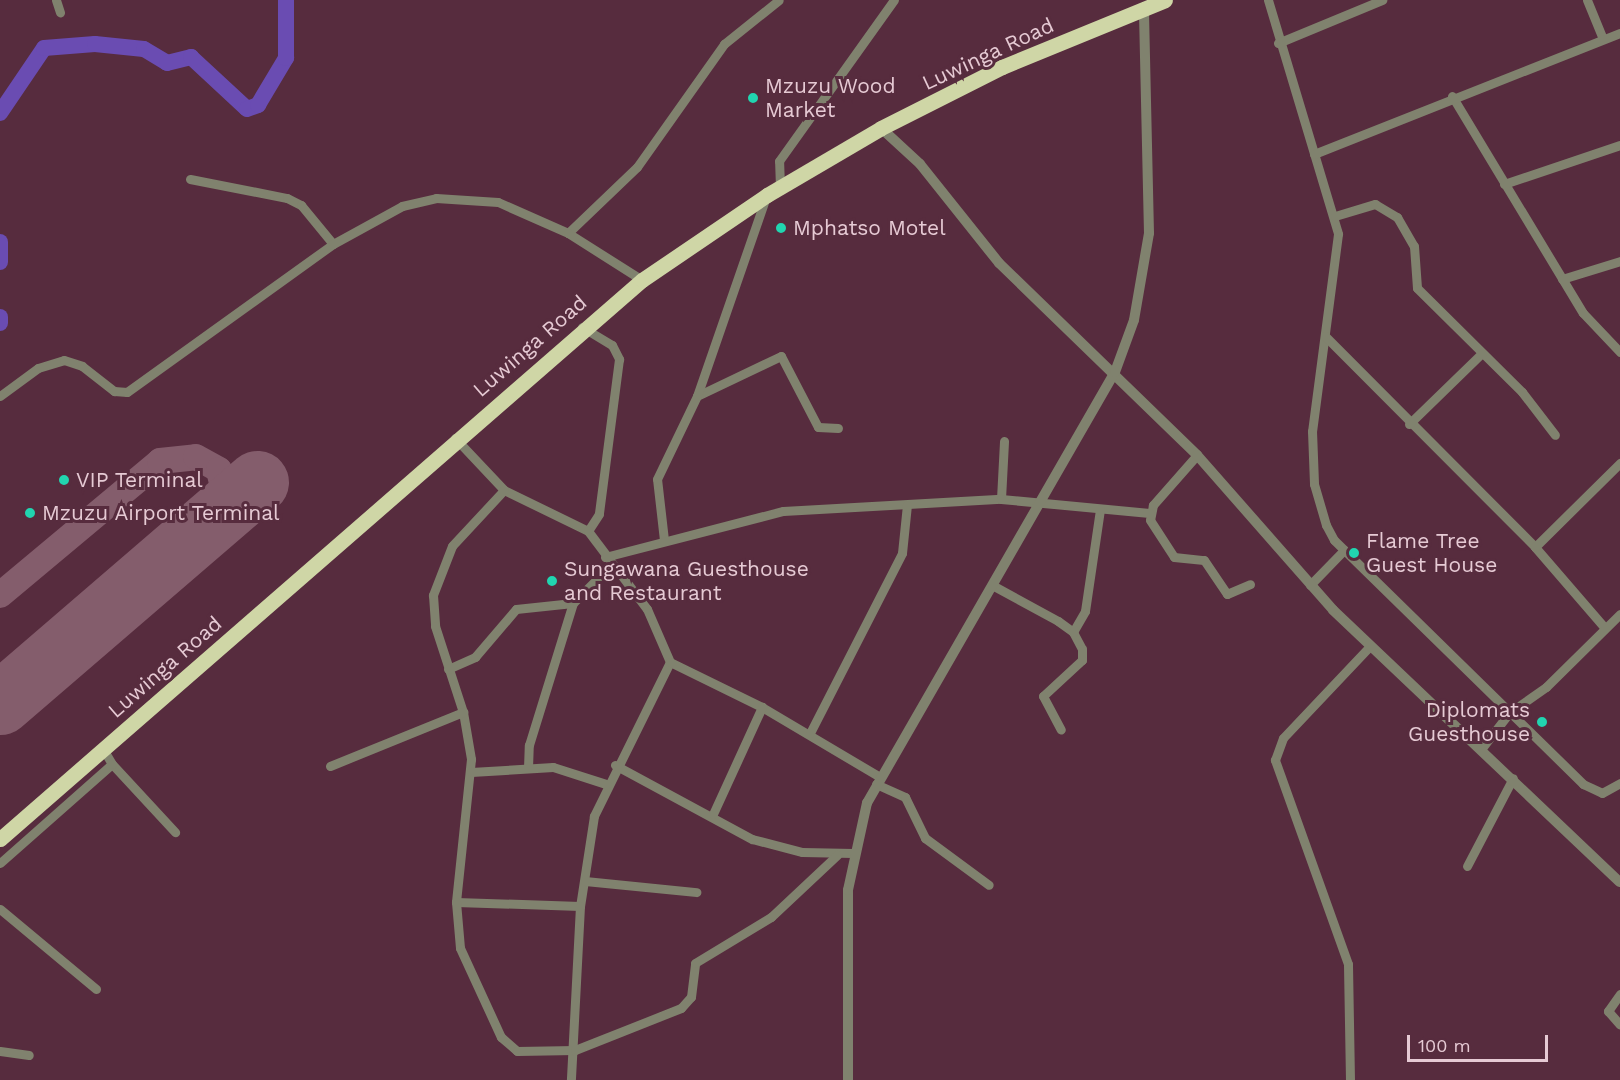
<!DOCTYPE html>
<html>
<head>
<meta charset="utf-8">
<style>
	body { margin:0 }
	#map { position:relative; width:1620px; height:1080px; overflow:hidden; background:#572c3e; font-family:"Work Sans",sans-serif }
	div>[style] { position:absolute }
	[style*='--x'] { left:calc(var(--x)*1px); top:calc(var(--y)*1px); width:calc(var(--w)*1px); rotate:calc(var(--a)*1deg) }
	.river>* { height:16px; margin:-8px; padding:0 8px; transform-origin:8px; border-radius:8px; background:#6a4cb2 }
	.taxiway>* { height:26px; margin:-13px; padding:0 13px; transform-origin:13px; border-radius:13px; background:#845d6c }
	.runway>* { height:63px; margin:-31.5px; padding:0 31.5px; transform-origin:31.5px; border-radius:31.5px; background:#845d6c }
	.minor>* { height:9px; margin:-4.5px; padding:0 4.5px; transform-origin:4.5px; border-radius:4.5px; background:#80826e }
	.tertiary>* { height:10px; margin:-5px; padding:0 5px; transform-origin:5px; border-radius:5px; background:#80826e }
	.trunk>* { height:15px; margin:-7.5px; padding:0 7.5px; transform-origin:7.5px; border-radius:7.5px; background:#cfd6a6 }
	.dots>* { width:16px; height:16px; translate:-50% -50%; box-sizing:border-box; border:3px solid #572c3e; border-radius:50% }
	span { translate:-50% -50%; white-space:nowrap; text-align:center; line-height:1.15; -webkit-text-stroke:6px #572c3e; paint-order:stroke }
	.street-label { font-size:21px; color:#e6cad4 }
	.poi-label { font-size:21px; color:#e6cad4 }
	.left { translate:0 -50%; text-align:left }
	.right { translate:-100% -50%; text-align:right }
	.scale { position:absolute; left:1407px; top:1035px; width:141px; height:27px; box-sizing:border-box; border:3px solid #e6cad4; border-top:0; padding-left:8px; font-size:18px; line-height:21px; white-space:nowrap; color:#e6cad4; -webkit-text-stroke:4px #572c3e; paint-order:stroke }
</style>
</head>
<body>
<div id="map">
	<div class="river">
		<div style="--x:0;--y:113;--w:78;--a:-55.9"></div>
		<div style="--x:44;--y:48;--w:51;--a:-4.5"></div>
		<div style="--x:95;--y:44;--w:49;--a:5.8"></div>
		<div style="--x:144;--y:49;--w:27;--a:31"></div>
		<div style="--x:167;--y:63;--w:25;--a:-14"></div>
		<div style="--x:191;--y:57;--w:76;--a:42.9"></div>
		<div style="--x:247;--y:109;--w:12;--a:-20"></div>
		<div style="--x:258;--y:105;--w:55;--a:-59.2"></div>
		<div style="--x:286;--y:58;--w:58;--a:-90"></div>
		<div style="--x:0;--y:242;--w:20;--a:90"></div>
		<div style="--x:0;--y:317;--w:6;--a:90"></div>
	</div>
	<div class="taxiway">
		<div style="--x:0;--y:595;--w:209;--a:-39.9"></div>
		<div style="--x:160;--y:461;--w:36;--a:-6"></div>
		<div style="--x:196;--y:457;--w:26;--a:29"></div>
		<div style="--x:219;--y:470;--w:22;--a:77"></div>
		<div style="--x:224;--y:491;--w:25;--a:102"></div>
		<div style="--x:0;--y:681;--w:28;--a:-4"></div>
	</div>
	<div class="runway">
		<div style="--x:0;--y:703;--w:339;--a:-40.7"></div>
	</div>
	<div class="minor">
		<div style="--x:56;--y:0;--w:13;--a:72"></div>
		<div style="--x:1268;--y:0;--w:244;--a:73.3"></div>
		<div style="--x:1338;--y:234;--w:199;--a:97.5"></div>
		<div style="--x:1312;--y:431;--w:53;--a:87.8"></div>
		<div style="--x:1314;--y:484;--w:43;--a:73.7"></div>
		<div style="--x:1326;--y:525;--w:17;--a:62"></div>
		<div style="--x:1334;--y:540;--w:349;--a:44.4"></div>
		<div style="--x:1583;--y:784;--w:21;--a:25"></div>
		<div style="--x:1602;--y:793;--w:21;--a:-29"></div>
		<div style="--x:1587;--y:0;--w:42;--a:67.7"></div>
		<div style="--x:1278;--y:43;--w:113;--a:-22.5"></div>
		<div style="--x:1452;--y:96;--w:253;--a:58.9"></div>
		<div style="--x:1583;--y:313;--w:54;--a:46.5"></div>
		<div style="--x:1314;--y:154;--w:329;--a:-21.6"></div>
		<div style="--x:190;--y:179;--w:99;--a:11.1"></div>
		<div style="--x:287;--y:198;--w:16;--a:27"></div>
		<div style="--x:301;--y:205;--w:50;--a:50.6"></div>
		<div style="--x:1504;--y:184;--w:122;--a:-18.6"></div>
		<div style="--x:780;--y:187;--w:26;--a:-92"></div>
		<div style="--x:779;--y:161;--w:198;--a:-54.5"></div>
		<div style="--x:1335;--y:216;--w:42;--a:-16.7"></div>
		<div style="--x:1375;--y:204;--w:26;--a:31"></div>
		<div style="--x:1397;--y:217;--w:34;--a:60"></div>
		<div style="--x:1414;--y:246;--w:42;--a:85.9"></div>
		<div style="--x:1417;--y:288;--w:148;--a:44.7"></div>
		<div style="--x:1522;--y:392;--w:54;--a:52.5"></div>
		<div style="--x:568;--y:233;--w:95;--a:-43.7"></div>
		<div style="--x:637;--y:167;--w:151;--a:-54.7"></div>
		<div style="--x:724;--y:44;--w:70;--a:-38.7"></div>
		<div style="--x:1562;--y:279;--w:61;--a:-17.2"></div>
		<div style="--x:582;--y:327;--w:35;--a:31"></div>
		<div style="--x:612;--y:345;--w:16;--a:63"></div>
		<div style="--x:619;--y:359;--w:156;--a:97.4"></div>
		<div style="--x:599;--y:514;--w:20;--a:123"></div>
		<div style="--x:1325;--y:336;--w:298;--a:45.1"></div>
		<div style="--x:1535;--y:547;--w:107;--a:49.2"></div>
		<div style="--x:0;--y:396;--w:47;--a:-36.4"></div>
		<div style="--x:38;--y:368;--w:27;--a:-17"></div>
		<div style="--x:64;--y:360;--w:19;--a:18"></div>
		<div style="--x:82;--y:366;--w:41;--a:38"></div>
		<div style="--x:114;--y:391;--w:13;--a:4"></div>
		<div style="--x:127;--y:392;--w:254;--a:-35.7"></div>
		<div style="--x:333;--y:244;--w:79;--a:-28.8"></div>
		<div style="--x:402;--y:206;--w:35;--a:-13"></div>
		<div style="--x:436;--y:198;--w:62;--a:3.7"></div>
		<div style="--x:498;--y:202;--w:77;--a:23.9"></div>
		<div style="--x:568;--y:233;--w:88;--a:32.4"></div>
		<div style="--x:697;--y:396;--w:93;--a:-25.5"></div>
		<div style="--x:781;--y:356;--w:80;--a:62.5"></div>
		<div style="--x:818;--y:427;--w:20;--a:3"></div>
		<div style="--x:1409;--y:424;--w:102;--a:-44.2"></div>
		<div style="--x:455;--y:438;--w:71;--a:46.7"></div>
		<div style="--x:504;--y:490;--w:93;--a:26"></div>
		<div style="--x:588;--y:531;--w:98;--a:52.9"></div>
		<div style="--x:647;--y:609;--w:58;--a:66.5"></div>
		<div style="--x:670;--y:662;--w:172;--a:116.3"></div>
		<div style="--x:594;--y:816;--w:91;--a:98.8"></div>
		<div style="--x:580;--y:906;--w:174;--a:93"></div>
		<div style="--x:1197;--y:455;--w:67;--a:131.3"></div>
		<div style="--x:1153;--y:505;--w:15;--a:101"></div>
		<div style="--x:1150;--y:520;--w:44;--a:57"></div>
		<div style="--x:1174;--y:557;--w:30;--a:6"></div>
		<div style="--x:1204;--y:560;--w:41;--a:55.9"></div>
		<div style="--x:1227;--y:594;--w:25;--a:-23"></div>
		<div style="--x:504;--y:490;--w:76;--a:132.9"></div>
		<div style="--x:452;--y:546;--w:53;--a:111.2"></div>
		<div style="--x:433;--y:595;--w:31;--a:86"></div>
		<div style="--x:435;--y:626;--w:90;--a:72"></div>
		<div style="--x:463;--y:712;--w:48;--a:80.3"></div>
		<div style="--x:471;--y:759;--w:144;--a:96"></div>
		<div style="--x:456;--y:902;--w:124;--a:1.8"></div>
		<div style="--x:1001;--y:499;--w:58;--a:-87"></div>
		<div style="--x:664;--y:540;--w:61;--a:-96.5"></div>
		<div style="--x:657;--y:479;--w:92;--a:-64.3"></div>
		<div style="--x:697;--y:396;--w:211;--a:-70.9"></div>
		<div style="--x:1535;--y:547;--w:120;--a:-44.7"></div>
		<div style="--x:605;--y:557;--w:184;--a:-14.5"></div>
		<div style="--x:783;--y:511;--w:218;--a:-3.2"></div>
		<div style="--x:1001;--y:499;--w:149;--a:5.4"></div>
		<div style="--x:992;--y:585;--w:75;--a:28.6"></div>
		<div style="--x:1058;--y:621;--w:19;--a:36"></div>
		<div style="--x:1073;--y:632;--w:19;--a:62"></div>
		<div style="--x:1082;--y:649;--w:11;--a:90"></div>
		<div style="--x:1082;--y:660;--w:53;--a:137.3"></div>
		<div style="--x:1043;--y:696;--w:38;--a:62"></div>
		<div style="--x:1310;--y:585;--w:49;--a:-45.8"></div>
		<div style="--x:1073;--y:632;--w:24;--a:-60"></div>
		<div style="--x:1085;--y:611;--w:103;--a:-81.6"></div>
		<div style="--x:670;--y:662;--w:102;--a:26.1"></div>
		<div style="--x:762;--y:707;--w:137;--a:30.7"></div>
		<div style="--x:448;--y:669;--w:30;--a:-24"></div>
		<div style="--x:475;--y:657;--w:63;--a:-49.5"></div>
		<div style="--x:516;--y:609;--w:57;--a:-6"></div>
		<div style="--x:810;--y:733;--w:202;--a:-62.9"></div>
		<div style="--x:902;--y:553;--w:48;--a:-84.1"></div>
		<div style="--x:1482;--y:748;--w:44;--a:-52.4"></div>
		<div style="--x:1509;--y:713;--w:45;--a:-35.1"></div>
		<div style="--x:1546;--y:687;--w:104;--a:-44.6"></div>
		<div style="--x:112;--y:764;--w:93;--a:47.2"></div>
		<div style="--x:615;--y:765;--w:156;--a:28.4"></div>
		<div style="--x:752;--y:839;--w:52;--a:14.6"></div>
		<div style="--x:802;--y:852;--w:51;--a:1.1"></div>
		<div style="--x:330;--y:766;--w:144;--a:-22.1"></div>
		<div style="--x:528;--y:768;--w:23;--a:-88"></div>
		<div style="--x:529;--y:745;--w:149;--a:-72.8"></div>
		<div style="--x:573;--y:603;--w:52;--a:-45"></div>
		<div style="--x:471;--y:772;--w:82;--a:-3.5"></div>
		<div style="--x:553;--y:767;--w:56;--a:17.8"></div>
		<div style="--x:876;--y:784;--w:32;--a:24"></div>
		<div style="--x:905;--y:797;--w:46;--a:64"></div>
		<div style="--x:925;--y:838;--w:79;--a:36.3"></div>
		<div style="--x:713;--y:814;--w:118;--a:-65.4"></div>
		<div style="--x:0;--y:863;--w:149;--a:-41.5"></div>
		<div style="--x:112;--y:764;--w:17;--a:-121"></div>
		<div style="--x:1467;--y:866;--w:99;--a:-62.4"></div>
		<div style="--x:585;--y:881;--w:112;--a:5.7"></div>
		<div style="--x:456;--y:902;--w:46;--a:85"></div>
		<div style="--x:460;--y:948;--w:98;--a:65.3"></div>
		<div style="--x:501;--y:1037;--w:21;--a:41"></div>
		<div style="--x:517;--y:1051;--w:58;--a:-1"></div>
		<div style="--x:575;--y:1050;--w:114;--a:-21.6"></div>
		<div style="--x:681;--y:1008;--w:15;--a:-48"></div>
		<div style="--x:691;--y:997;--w:34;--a:-83"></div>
		<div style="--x:695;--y:963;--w:89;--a:-31.2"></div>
		<div style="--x:771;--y:917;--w:91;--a:-43.2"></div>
		<div style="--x:0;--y:909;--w:125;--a:39.8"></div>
		<div style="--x:1620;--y:994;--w:21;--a:125"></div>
		<div style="--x:1608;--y:1011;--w:18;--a:49"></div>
		<div style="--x:0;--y:1051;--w:29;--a:8"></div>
		<div style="--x:1350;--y:1080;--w:116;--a:-91"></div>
		<div style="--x:1348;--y:964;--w:217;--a:-109.7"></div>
		<div style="--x:1275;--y:760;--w:23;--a:-70"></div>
		<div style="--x:1283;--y:738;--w:127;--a:-46.6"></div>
	</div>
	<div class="tertiary">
		<div style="--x:881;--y:128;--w:53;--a:42.7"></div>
		<div style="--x:920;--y:164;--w:127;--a:51.4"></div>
		<div style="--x:999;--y:263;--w:276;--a:44.1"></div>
		<div style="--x:1197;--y:455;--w:206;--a:48.7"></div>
		<div style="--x:1333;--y:610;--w:395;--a:43.5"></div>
		<div style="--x:848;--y:1080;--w:190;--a:-90"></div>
		<div style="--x:848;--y:890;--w:89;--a:-77.7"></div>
		<div style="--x:867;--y:803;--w:497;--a:-60.1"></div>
		<div style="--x:1115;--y:372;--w:55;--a:-69.9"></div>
		<div style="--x:1134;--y:320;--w:88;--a:-80.2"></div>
		<div style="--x:1149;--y:233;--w:225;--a:-91.3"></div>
	</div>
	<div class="trunk">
		<div style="--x:0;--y:839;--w:851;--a:-41.05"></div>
		<div style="--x:642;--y:280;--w:151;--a:-34.2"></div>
		<div style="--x:767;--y:195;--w:132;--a:-30.4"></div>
		<div style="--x:881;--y:128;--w:136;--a:-26.8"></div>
		<div style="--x:1002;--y:67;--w:176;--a:-22.3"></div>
	</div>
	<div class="dots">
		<div style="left:753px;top:98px;background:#21d5b0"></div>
		<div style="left:781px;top:228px;background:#21d5b0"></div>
		<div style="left:64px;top:480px;background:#21d5b0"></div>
		<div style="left:30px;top:513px;background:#21d5b0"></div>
		<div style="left:1354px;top:553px;background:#21d5b0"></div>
		<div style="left:552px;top:581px;background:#21d5b0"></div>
		<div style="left:1542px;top:722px;background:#21d5b0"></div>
	</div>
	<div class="street-label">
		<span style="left:988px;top:54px;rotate:-25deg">Luwinga Road</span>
		<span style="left:530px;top:346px;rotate:-41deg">Luwinga Road</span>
		<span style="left:165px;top:667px;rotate:-41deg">Luwinga Road</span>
	</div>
	<div class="poi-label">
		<span class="left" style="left:765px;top:98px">Mzuzu Wood<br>Market</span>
		<span class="left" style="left:793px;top:228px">Mphatso Motel</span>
		<span class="left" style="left:76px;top:480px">VIP Terminal</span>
		<span class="left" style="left:42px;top:513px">Mzuzu Airport Terminal</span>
		<span class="left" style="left:1366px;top:553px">Flame Tree<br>Guest House</span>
		<span class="left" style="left:564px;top:581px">Sungawana Guesthouse<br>and Restaurant</span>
		<span class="right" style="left:1530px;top:722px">Diplomats<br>Guesthouse</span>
	</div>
	<div class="scale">100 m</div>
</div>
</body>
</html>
